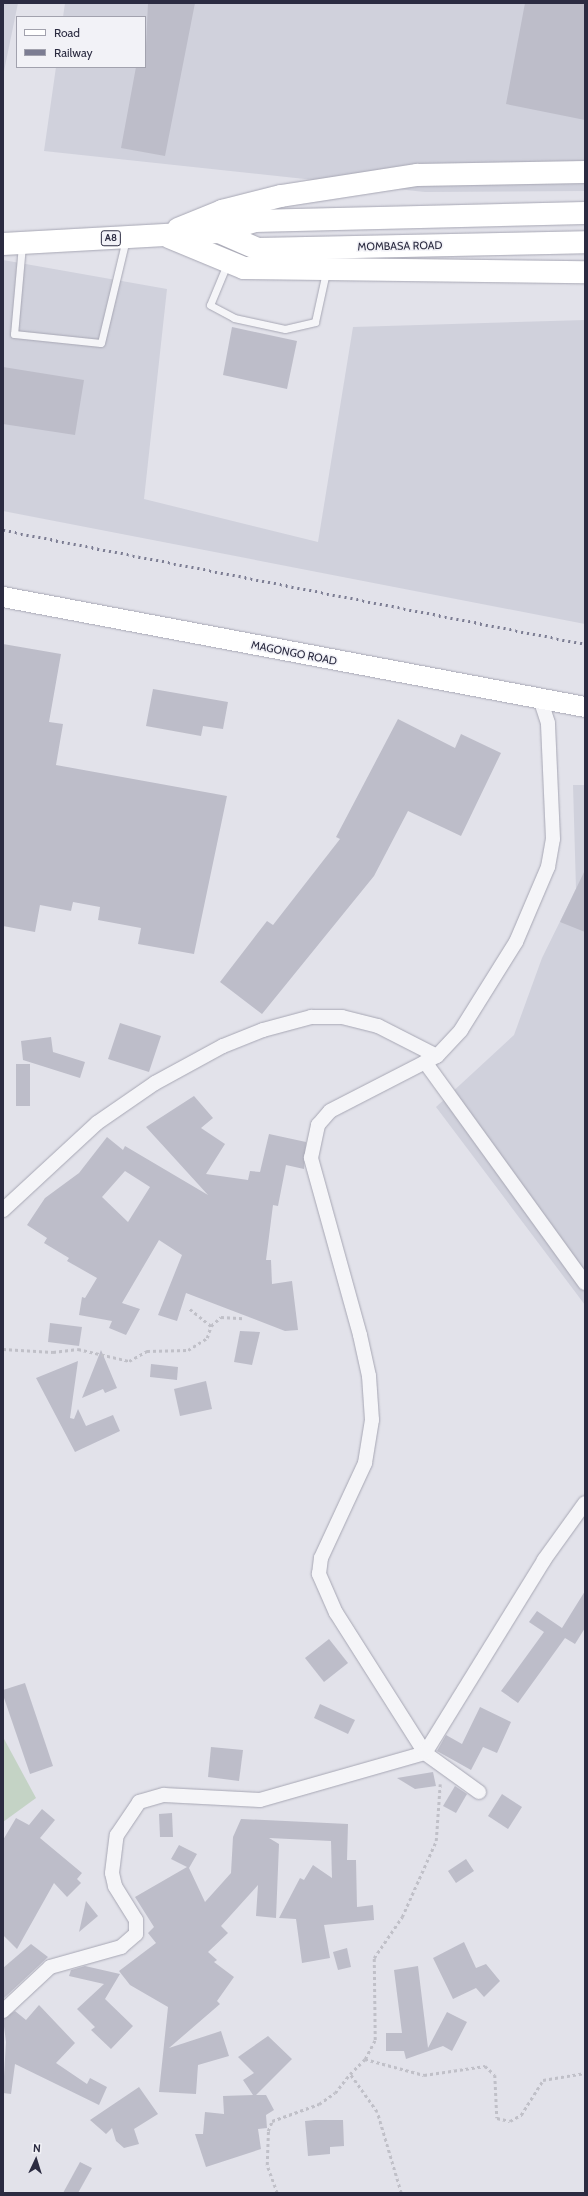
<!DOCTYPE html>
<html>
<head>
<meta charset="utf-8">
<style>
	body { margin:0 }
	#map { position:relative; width:588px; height:2196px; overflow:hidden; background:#e2e2ea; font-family:Cabin,sans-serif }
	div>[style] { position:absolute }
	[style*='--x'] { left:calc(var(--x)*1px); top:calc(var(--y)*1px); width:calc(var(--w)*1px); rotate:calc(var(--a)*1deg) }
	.built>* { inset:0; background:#d0d1dc }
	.green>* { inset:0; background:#c4d3c5 }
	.building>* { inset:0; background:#bdbdc9 }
	.path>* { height:2.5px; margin-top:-1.25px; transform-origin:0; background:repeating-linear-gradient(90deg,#c0c0c8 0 3px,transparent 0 6px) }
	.roads { filter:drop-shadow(0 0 1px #a7a7b4) drop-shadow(0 0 1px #a7a7b4) }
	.lane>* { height:7px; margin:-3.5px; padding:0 3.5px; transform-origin:3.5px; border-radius:3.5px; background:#f5f5f8 }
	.street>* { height:14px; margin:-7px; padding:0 7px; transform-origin:7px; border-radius:7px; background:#f5f5f8 }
	.secondary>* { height:20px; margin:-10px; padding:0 10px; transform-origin:10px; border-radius:10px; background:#fff }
	.highway>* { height:22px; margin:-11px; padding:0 11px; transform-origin:11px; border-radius:11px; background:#fff }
	.rail>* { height:3px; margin-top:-1.5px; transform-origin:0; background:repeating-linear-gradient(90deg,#7c7d93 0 2px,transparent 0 6px) }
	span { translate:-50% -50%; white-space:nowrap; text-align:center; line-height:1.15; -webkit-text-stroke:3px #f2f2f7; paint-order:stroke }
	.shield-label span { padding:1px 3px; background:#f2f2f7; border:1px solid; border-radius:3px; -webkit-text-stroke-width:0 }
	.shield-label { font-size:10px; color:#2b2b41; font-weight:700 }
	.street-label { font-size:11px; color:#2b2b41 }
	.frame { position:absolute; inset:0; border:4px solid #2b2b41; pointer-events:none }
	.legend { position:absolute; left:16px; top:16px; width:130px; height:52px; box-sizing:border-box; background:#f2f2f7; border:1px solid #a2a2ae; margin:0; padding:5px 7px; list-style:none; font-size:12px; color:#2b2b41 }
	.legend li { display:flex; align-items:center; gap:8px; height:20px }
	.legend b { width:20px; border:1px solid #a2a2ae }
	.north { position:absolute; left:16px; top:2140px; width:40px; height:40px; -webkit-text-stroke:3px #f2f2f7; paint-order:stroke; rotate:4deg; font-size:11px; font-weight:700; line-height:16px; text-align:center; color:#2b2b41 }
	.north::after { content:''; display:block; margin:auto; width:14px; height:18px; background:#2b2b41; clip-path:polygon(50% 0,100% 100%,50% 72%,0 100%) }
</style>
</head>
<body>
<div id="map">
	<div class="built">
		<div style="clip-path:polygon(3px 3px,18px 3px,3px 76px)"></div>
		<div style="clip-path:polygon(65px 3px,585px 3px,585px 191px,425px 192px,44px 151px,56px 67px,145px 67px,145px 17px,63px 17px)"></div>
		<div style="clip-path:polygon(3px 260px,167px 289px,144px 499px,318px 542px,353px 327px,585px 320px,585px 624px,3px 511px)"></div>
		<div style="clip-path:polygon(573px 785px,585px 785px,585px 1305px,436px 1107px,514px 1035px,542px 958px,576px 889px)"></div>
	</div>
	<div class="green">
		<div style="clip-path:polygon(3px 1737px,36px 1798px,3px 1822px)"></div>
	</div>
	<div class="building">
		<div style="clip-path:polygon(148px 3px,195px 3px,165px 156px,121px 148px,136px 67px,145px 67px)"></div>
		<div style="clip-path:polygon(525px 3px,585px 3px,585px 120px,506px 104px)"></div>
		<div style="clip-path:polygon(232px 327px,297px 341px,287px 389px,223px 375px)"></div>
		<div style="clip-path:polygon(3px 367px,84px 380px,75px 435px,3px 424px)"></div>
		<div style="clip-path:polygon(3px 644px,61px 654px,49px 722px,63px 724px,56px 765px,227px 796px,194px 954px,138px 944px,141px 928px,98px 920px,100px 907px,73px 902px,71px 911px,40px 905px,35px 932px,3px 926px)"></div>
		<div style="clip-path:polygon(153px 689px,228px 702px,223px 729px,203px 726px,201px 736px,146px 726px)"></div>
		<div style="clip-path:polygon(398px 719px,455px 748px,461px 734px,501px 753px,461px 836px,408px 811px,374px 876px,262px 1014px,220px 982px,267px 921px,273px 925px,340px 839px,336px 837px)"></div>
		<div style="clip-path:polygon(585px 870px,585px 932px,560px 922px)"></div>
		<div style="clip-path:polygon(120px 1023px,161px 1036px,149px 1072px,108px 1059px)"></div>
		<div style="clip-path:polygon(51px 1037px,53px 1052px,85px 1062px,80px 1078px,23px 1060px,21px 1041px)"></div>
		<div style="clip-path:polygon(16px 1064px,30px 1064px,30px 1106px,16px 1106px)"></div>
		<div style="clip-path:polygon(evenodd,194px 1096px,213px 1118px,201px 1128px,225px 1144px,206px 1174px,248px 1180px,250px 1171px,260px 1172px,269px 1134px,306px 1142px,304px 1169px,286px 1165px,278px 1206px,273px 1205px,266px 1260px,271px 1260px,272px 1284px,292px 1281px,298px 1330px,285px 1331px,186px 1293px,177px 1321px,158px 1315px,182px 1255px,159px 1240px,122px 1303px,140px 1309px,126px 1335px,109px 1328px,112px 1321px,79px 1315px,82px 1297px,85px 1298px,97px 1278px,67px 1261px,69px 1258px,44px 1243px,47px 1238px,27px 1225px,45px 1198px,79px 1173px,107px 1137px,123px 1150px,125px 1146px,208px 1195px,146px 1127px,194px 1096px,125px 1171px,150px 1187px,128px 1222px,102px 1197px,125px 1171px)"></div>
		<div style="clip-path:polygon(50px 1323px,82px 1327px,79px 1346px,48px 1342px)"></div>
		<div style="clip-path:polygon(240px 1331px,260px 1332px,252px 1365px,234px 1362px)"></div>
		<div style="clip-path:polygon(101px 1350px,117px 1388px,105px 1393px,103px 1389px,82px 1398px)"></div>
		<div style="clip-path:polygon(78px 1361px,70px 1418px,74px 1419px,78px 1409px,86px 1426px,113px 1415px,120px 1431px,75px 1452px,36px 1378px)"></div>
		<div style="clip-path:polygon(151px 1364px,178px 1367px,177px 1380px,150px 1377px)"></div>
		<div style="clip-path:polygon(206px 1381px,212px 1409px,180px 1416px,174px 1389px)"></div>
		<div style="clip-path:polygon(585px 1591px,585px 1628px,575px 1644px,565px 1638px,518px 1703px,501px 1691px,544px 1632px,529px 1622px,537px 1611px,562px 1628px)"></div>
		<div style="clip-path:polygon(329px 1639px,348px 1663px,324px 1682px,305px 1658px)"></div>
		<div style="clip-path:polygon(25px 1683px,53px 1766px,30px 1774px,3px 1695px,3px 1690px)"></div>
		<div style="clip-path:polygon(320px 1704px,355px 1720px,348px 1734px,314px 1718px)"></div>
		<div style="clip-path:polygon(480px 1707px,511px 1722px,497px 1753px,483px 1747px,471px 1770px,437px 1751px,446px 1735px,462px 1744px)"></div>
		<div style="clip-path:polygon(211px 1747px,243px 1750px,239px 1781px,208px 1777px)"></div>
		<div style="clip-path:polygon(433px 1772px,436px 1786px,415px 1789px,397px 1778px)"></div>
		<div style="clip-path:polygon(455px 1786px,467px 1794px,456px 1813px,443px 1806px)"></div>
		<div style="clip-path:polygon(502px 1794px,522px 1807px,508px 1829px,488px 1816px)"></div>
		<div style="clip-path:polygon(42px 1809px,55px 1820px,40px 1838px,82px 1873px,77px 1879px,81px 1883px,67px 1897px,54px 1883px,17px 1949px,3px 1935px,3px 1840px,16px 1818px,29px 1825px)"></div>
		<div style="clip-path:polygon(172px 1813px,173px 1837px,160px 1837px,159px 1814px)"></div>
		<div style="clip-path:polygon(241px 1819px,348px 1824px,347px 1860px,356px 1860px,357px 1907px,373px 1905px,374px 1920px,324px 1925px,330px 1958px,302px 1963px,296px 1919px,279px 1918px,300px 1878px,304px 1880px,313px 1865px,332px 1878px,331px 1841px,269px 1838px,279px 1844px,276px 1918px,256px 1916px,258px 1885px,221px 1926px,228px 1933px,208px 1952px,217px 1960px,214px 1962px,234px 1977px,217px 2001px,220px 2004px,169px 2048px,221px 2031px,229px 2056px,198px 2065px,196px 2094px,159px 2092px,168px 2007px,130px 1985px,119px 1971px,156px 1943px,148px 1933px,154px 1927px,135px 1897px,187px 1867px,171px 1859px,179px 1845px,197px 1854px,189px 1868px,205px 1902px,231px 1873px,233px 1837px)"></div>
		<div style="clip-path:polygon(466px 1859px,474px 1871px,456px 1883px,448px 1871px)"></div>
		<div style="clip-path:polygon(86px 1901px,98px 1916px,79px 1932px)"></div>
		<div style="clip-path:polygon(464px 1942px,476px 1968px,486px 1964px,500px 1981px,484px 1997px,476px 1988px,453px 1999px,433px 1958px)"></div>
		<div style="clip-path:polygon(31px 1944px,48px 1957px,3px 1999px,3px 1968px)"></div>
		<div style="clip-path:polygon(347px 1948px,351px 1967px,338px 1970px,333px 1952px)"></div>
		<div style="clip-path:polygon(85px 1966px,120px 1974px,105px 1999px,133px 2026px,111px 2049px,91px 2030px,95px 2027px,77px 2009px,104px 1984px,69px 1976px,71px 1970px)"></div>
		<div style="clip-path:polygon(418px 1966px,428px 2048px,447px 2012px,467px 2022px,452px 2051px,443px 2046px,406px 2059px,404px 2051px,386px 2051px,386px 2033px,402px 2033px,394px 1970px)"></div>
		<div style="clip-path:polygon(39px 2005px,75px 2043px,56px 2063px,87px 2084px,90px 2078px,107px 2087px,99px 2105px,15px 2064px,11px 2094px,3px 2093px,6px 2042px,3px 2019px,15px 2011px,26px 2020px)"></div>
		<div style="clip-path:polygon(268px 2036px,292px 2059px,256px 2095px,266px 2095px,274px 2110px,266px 2115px,267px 2128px,258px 2129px,261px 2149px,206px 2167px,195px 2134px,203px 2134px,205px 2112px,224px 2114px,223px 2096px,253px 2095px,243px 2080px,254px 2073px,238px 2057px)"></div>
		<div style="clip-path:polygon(139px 2087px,158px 2114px,134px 2129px,139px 2144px,124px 2148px,116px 2141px,112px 2128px,106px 2134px,90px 2120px)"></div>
		<div style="clip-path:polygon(315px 2120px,343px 2120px,344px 2146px,330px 2147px,330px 2154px,308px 2156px,305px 2121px)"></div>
		<div style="clip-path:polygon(80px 2162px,92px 2168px,78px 2193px,63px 2193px)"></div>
	</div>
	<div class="path">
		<div style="--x:190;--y:1309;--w:27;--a:39"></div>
		<div style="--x:3;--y:1349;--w:50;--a:3.4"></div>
		<div style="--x:53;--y:1352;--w:25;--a:-7"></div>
		<div style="--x:78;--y:1349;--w:52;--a:13.2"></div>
		<div style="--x:129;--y:1361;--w:21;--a:-29"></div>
		<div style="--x:147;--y:1351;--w:41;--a:-1.4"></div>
		<div style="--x:188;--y:1350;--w:22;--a:-32"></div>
		<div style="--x:207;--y:1338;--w:13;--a:-72"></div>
		<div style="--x:211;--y:1326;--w:13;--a:-42"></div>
		<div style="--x:221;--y:1317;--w:22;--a:3"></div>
		<div style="--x:365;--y:2059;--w:21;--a:-62"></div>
		<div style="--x:375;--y:2040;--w:82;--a:-90.7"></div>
		<div style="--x:374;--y:1958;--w:50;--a:-55.7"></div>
		<div style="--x:402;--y:1917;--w:83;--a:-65.9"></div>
		<div style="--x:436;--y:1841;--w:57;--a:-86"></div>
		<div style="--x:277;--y:2193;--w:30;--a:-110"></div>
		<div style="--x:267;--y:2165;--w:34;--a:-88"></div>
		<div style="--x:268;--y:2131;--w:11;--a:-68"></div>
		<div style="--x:272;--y:2121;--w:50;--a:-19.9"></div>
		<div style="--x:319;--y:2104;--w:19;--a:-35"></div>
		<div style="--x:335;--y:2093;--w:24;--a:-52"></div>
		<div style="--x:401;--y:2193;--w:84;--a:-106.5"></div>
		<div style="--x:377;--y:2112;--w:47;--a:-125.4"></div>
		<div style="--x:350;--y:2074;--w:21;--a:-45"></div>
		<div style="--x:365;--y:2059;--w:61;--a:15.2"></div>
		<div style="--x:424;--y:2075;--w:62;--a:-8.4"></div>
		<div style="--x:485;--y:2066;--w:13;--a:42"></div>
		<div style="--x:495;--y:2075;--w:43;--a:87.3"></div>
		<div style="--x:497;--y:2118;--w:13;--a:13"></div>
		<div style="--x:510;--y:2121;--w:13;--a:-29"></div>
		<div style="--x:521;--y:2115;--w:41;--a:-57.8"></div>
		<div style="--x:543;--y:2080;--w:43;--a:-9.5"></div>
	</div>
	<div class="roads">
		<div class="lane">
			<div style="--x:22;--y:245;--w:89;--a:95.1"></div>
			<div style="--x:14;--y:334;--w:87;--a:5.9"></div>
			<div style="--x:101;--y:343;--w:107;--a:-76.5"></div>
			<div style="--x:227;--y:264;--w:44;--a:112.5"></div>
			<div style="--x:210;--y:305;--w:27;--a:28"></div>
			<div style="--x:234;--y:318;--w:52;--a:12.2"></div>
			<div style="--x:285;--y:329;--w:31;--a:-13"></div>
			<div style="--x:315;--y:322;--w:51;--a:-77.6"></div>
		</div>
		<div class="street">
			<div style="--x:425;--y:1062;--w:273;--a:54.1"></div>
			<div style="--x:3;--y:1210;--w:128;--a:-42.8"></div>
			<div style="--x:97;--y:1123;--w:70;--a:-34.6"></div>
			<div style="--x:155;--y:1083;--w:77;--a:-28.6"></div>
			<div style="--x:223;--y:1046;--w:43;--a:-21.8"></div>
			<div style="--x:263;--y:1030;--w:50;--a:-15.2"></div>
			<div style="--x:311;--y:1017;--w:31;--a:0"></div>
			<div style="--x:342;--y:1017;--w:37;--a:14"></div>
			<div style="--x:378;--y:1026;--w:66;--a:27"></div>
			<div style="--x:479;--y:1792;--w:67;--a:-144.2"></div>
			<div style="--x:425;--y:1753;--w:166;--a:-122.4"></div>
			<div style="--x:336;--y:1613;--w:43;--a:-113.6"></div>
			<div style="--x:319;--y:1574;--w:16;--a:-83"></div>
			<div style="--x:321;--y:1558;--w:105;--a:-65.1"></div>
			<div style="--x:365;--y:1463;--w:44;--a:-80.8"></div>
			<div style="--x:372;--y:1420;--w:44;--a:-93.9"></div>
			<div style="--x:369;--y:1376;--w:42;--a:-102.4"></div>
			<div style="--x:360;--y:1335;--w:184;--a:-105.5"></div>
			<div style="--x:311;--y:1158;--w:34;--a:-78"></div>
			<div style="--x:318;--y:1125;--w:18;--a:-49"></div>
			<div style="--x:330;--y:1111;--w:120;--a:-27.2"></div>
			<div style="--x:437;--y:1056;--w:35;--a:-47"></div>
			<div style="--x:461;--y:1030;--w:104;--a:-58"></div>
			<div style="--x:516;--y:942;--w:82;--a:-66.9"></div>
			<div style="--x:548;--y:867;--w:28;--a:-80"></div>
			<div style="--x:553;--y:839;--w:116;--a:-92.5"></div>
			<div style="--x:548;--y:723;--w:26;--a:-108"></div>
			<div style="--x:3;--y:2011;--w:64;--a:-43.1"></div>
			<div style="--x:50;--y:1967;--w:74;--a:-15.7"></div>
			<div style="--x:121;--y:1947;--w:20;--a:-41"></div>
			<div style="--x:136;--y:1934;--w:14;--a:-90"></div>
			<div style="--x:136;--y:1920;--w:40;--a:-122"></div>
			<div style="--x:115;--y:1886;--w:13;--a:-103"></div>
			<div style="--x:112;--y:1873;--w:38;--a:-83"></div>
			<div style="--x:117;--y:1835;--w:40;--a:-56"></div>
			<div style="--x:139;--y:1802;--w:26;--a:-16"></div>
			<div style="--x:164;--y:1795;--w:96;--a:3"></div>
			<div style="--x:260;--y:1800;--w:172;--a:-15.9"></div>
			<div style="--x:425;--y:1753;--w:227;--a:-58.3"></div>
			<div style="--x:544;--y:1560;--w:70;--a:-54.3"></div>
		</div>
		<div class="secondary">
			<div style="--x:3;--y:597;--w:592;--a:10.7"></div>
		</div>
		<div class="highway">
			<div style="--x:178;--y:229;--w:48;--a:-22.2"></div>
			<div style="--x:222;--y:211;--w:61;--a:-14.3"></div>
			<div style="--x:281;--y:196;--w:138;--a:-8.8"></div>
			<div style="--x:417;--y:175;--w:168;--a:-1"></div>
			<div style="--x:219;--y:232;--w:43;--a:23.6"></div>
			<div style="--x:258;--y:249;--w:327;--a:-1.2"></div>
			<div style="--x:169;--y:237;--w:81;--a:22.5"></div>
			<div style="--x:244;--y:268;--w:341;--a:0.7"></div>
			<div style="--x:3;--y:244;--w:216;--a:-3.2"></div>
			<div style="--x:219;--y:232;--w:37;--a:-17"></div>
			<div style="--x:254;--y:221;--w:331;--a:-1.4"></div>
		</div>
	</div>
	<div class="rail">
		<div style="--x:3;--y:530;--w:593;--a:11.08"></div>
	</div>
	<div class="shield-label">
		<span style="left:111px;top:238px">A8</span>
	</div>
	<div class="street-label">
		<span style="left:400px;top:246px;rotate:-1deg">MOMBASA ROAD</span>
		<span style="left:294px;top:653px;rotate:11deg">MAGONGO ROAD</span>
	</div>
	<div class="frame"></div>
	<ul class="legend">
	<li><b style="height:5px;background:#fff"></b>Road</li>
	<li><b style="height:5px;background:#7c7d93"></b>Railway</li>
	</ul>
	<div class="north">N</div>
</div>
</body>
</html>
